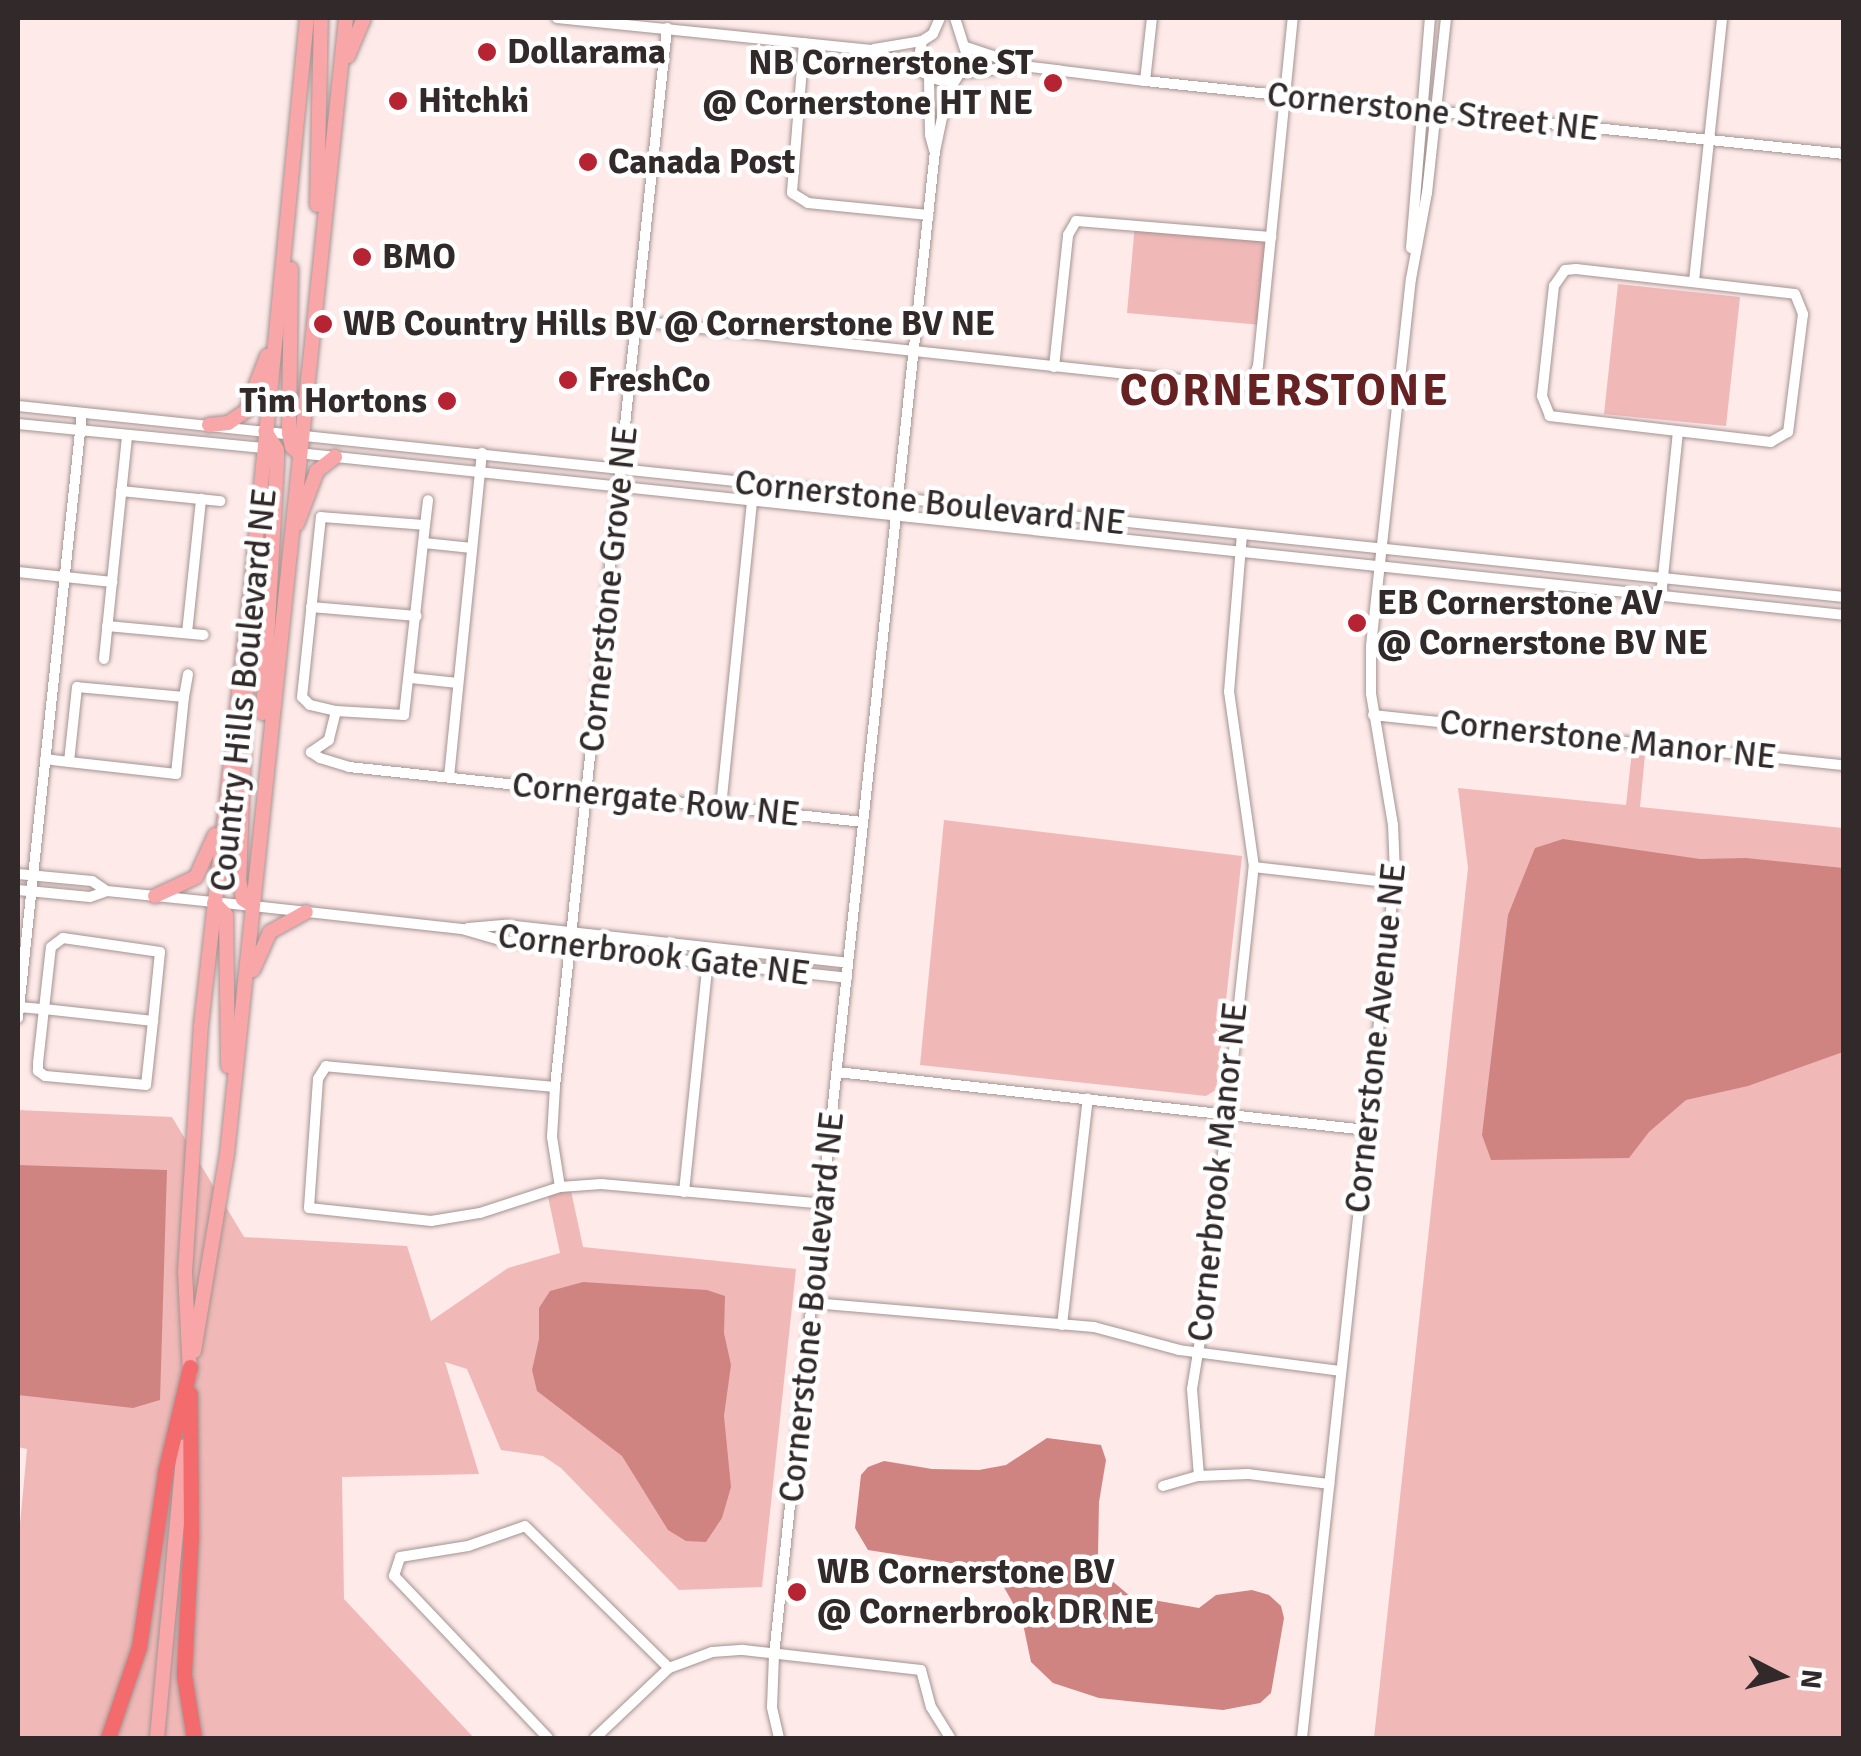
<!DOCTYPE html>
<html>
<head>
<meta charset="utf-8">
<style>
	body { margin:0 }
	#map { position:relative; width:1861px; height:1756px; overflow:hidden; background:#fdeae9; font-family:Signika,sans-serif }
	div>[style] { position:absolute }
	[style*='--x'] { left:calc(var(--x)*1px); top:calc(var(--y)*1px); width:calc(var(--w)*1px); rotate:calc(var(--a)*1deg) }
	.green>* { inset:0; background:#f0b9b7 }
	.water>* { inset:0; background:#cf8481 }
	.roads { filter:drop-shadow(0 0 2px #a59392) drop-shadow(0 0 2px #a59392) }
	.minor>* { height:10px; margin:-5px; padding:0 5px; transform-origin:5px; border-radius:5px; background:#fff }
	.major>* { height:14px; margin:-7px; padding:0 7px; transform-origin:7px; border-radius:7px; background:#f8a6a7 }
	.highway>* { height:15px; margin:-7.5px; padding:0 7.5px; transform-origin:7.5px; border-radius:7.5px; background:#f46b6d }
	.dots>* { width:28px; height:28px; translate:-50% -50%; box-sizing:border-box; border:5px solid #fff; border-radius:50% }
	span { translate:-50% -50%; white-space:nowrap; text-align:center; line-height:1.15; -webkit-text-stroke:9px #fff; paint-order:stroke }
	.poi-label { font-size:35px; color:#322a2a; font-weight:700 }
	.left { translate:0 -50%; text-align:left }
	.right { translate:-100% -50%; text-align:right }
	.street-label { font-size:35px; color:#322a2a }
	.district-label { font-size:45px; color:#662123; font-weight:700; letter-spacing:2.5px }
	.frame { position:absolute; inset:0; border:20px solid #322a2a; pointer-events:none }
	.north { position:absolute; left:1731px; top:1626px; width:100px; height:100px; -webkit-text-stroke:8px #fff; paint-order:stroke; rotate:96deg; font-size:28px; font-weight:700; line-height:40px; text-align:center; color:#322a2a }
	.north::after { content:''; display:block; margin:auto; width:35px; height:45px; background:#322a2a; clip-path:polygon(50% 0,100% 100%,50% 72%,0 100%) }
</style>
</head>
<body>
<div id="map">
	<div class="green">
		<div style="clip-path:polygon(1135px 224px,1271px 237px,1262px 325px,1127px 313px)"></div>
		<div style="clip-path:polygon(1618px 284px,1740px 297px,1726px 426px,1604px 414px)"></div>
		<div style="clip-path:polygon(1633px 742px,1646px 744px,1640px 807px,1843px 828px,1843px 1738px,1374px 1738px,1468px 868px,1458px 788px,1626px 805px)"></div>
		<div style="clip-path:polygon(944px 820px,1242px 856px,1216px 1090px,1206px 1096px,920px 1065px)"></div>
		<div style="clip-path:polygon(18px 1110px,172px 1117px,244px 1237px,407px 1246px,431px 1321px,508px 1268px,560px 1253px,547px 1192px,570px 1186px,583px 1247px,796px 1269px,762px 1587px,679px 1590px,561px 1468px,543px 1456px,501px 1450px,467px 1369px,445px 1362px,479px 1474px,342px 1477px,344px 1599px,474px 1738px,18px 1738px,18px 1546px,27px 1449px,18px 1447px)"></div>
	</div>
	<div class="water">
		<div style="clip-path:polygon(1563px 839px,1700px 859px,1746px 858px,1843px 868px,1843px 1052px,1748px 1086px,1686px 1100px,1649px 1132px,1629px 1158px,1491px 1160px,1482px 1135px,1508px 915px,1535px 848px)"></div>
		<div style="clip-path:polygon(18px 1165px,167px 1170px,160px 1400px,133px 1408px,18px 1395px)"></div>
		<div style="clip-path:polygon(583px 1282px,707px 1290px,725px 1296px,724px 1333px,731px 1365px,724px 1416px,731px 1487px,722px 1518px,706px 1542px,686px 1541px,668px 1530px,622px 1456px,537px 1391px,532px 1370px,539px 1339px,539px 1308px,550px 1291px)"></div>
		<div style="clip-path:polygon(1047px 1438px,1101px 1445px,1106px 1460px,1099px 1502px,1098px 1556px,1111px 1580px,1130px 1596px,1199px 1608px,1216px 1595px,1252px 1590px,1269px 1595px,1281px 1606px,1284px 1618px,1271px 1693px,1260px 1703px,1223px 1710px,1137px 1702px,1099px 1698px,1053px 1683px,1031px 1662px,1022px 1619px,1001px 1582px,976px 1567px,868px 1550px,855px 1528px,861px 1475px,868px 1467px,884px 1461px,932px 1469px,979px 1470px,1006px 1465px)"></div>
	</div>
	<div class="roads">
		<div class="minor">
			<div style="--x:557;--y:18;--w:316;--a:5.8"></div>
			<div style="--x:871;--y:50;--w:58;--a:23.5"></div>
			<div style="--x:940;--y:18;--w:17;--a:114"></div>
			<div style="--x:933;--y:34;--w:13;--a:148"></div>
			<div style="--x:922;--y:41;--w:20;--a:101"></div>
			<div style="--x:918;--y:61;--w:19;--a:55"></div>
			<div style="--x:929;--y:77;--w:14;--a:17"></div>
			<div style="--x:942;--y:81;--w:14;--a:-12"></div>
			<div style="--x:804;--y:43;--w:150;--a:94.6"></div>
			<div style="--x:792;--y:193;--w:19;--a:32"></div>
			<div style="--x:808;--y:203;--w:121;--a:5.7"></div>
			<div style="--x:966;--y:47;--w:60;--a:18.4"></div>
			<div style="--x:1023;--y:66;--w:123;--a:7"></div>
			<div style="--x:1145;--y:81;--w:703;--a:5.96"></div>
			<div style="--x:874;--y:49;--w:49;--a:-9.5"></div>
			<div style="--x:962;--y:73;--w:60;--a:-6.7"></div>
			<div style="--x:929;--y:77;--w:58;--a:89"></div>
			<div style="--x:930;--y:135;--w:16;--a:75"></div>
			<div style="--x:1145;--y:81;--w:63;--a:-83.7"></div>
			<div style="--x:1411;--y:248;--w:231;--a:-85.3"></div>
			<div style="--x:1576;--y:269;--w:220;--a:6.5"></div>
			<div style="--x:1795;--y:294;--w:22;--a:68"></div>
			<div style="--x:1803;--y:314;--w:119;--a:97.2"></div>
			<div style="--x:1788;--y:432;--w:20;--a:150"></div>
			<div style="--x:1771;--y:442;--w:223;--a:-173.3"></div>
			<div style="--x:1550;--y:416;--w:22;--a:-112"></div>
			<div style="--x:1542;--y:396;--w:111;--a:-83.8"></div>
			<div style="--x:1554;--y:286;--w:19;--a:-55"></div>
			<div style="--x:1565;--y:270;--w:11;--a:-5"></div>
			<div style="--x:1694;--y:281;--w:264;--a:-83.9"></div>
			<div style="--x:637;--y:321;--w:604;--a:6.18"></div>
			<div style="--x:1237;--y:386;--w:14;--a:-8"></div>
			<div style="--x:1251;--y:384;--w:19;--a:-69"></div>
			<div style="--x:1258;--y:366;--w:350;--a:-84.3"></div>
			<div style="--x:1054;--y:367;--w:133;--a:-83.9"></div>
			<div style="--x:1068;--y:235;--w:16;--a:-60"></div>
			<div style="--x:1076;--y:221;--w:196;--a:4.7"></div>
			<div style="--x:18;--y:406;--w:1836;--a:5.97"></div>
			<div style="--x:18;--y:424;--w:254;--a:5.6"></div>
			<div style="--x:298;--y:453;--w:1554;--a:5.98"></div>
			<div style="--x:121;--y:491;--w:100;--a:5.8"></div>
			<div style="--x:425;--y:525;--w:25;--a:-83"></div>
			<div style="--x:424;--y:543;--w:48;--a:5.9"></div>
			<div style="--x:18;--y:572;--w:95;--a:6.1"></div>
			<div style="--x:1661;--y:596;--w:165;--a:-84.1"></div>
			<div style="--x:311;--y:607;--w:106;--a:4.9"></div>
			<div style="--x:107;--y:626;--w:97;--a:5.3"></div>
			<div style="--x:187;--y:633;--w:135;--a:-84"></div>
			<div style="--x:104;--y:659;--w:224;--a:-84.1"></div>
			<div style="--x:411;--y:678;--w:47;--a:6.1"></div>
			<div style="--x:184;--y:697;--w:23;--a:-80"></div>
			<div style="--x:336;--y:711;--w:27;--a:-167"></div>
			<div style="--x:310;--y:705;--w:11;--a:-135"></div>
			<div style="--x:302;--y:697;--w:181;--a:-84"></div>
			<div style="--x:321;--y:517;--w:104;--a:4.4"></div>
			<div style="--x:425;--y:525;--w:191;--a:96.3"></div>
			<div style="--x:404;--y:715;--w:68;--a:-176.6"></div>
			<div style="--x:336;--y:711;--w:30;--a:104"></div>
			<div style="--x:329;--y:740;--w:22;--a:146"></div>
			<div style="--x:311;--y:752;--w:11;--a:34"></div>
			<div style="--x:320;--y:758;--w:30;--a:17"></div>
			<div style="--x:349;--y:767;--w:517;--a:6.11"></div>
			<div style="--x:1373;--y:715;--w:474;--a:6.1"></div>
			<div style="--x:45;--y:759;--w:24;--a:7"></div>
			<div style="--x:69;--y:762;--w:108;--a:6.4"></div>
			<div style="--x:176;--y:774;--w:77;--a:-84.1"></div>
			<div style="--x:184;--y:697;--w:107;--a:-174.7"></div>
			<div style="--x:77;--y:687;--w:75;--a:96.1"></div>
			<div style="--x:449;--y:777;--w:326;--a:-84.2"></div>
			<div style="--x:721;--y:807;--w:306;--a:-84.2"></div>
			<div style="--x:1254;--y:867;--w:141;--a:6.5"></div>
			<div style="--x:18;--y:874;--w:74;--a:5.4"></div>
			<div style="--x:92;--y:881;--w:18;--a:34"></div>
			<div style="--x:18;--y:890;--w:72;--a:5.6"></div>
			<div style="--x:90;--y:897;--w:18;--a:-19"></div>
			<div style="--x:107;--y:891;--w:147;--a:5.9"></div>
			<div style="--x:253;--y:906;--w:210;--a:6.3"></div>
			<div style="--x:462;--y:929;--w:43;--a:16.3"></div>
			<div style="--x:503;--y:941;--w:346;--a:6.1"></div>
			<div style="--x:468;--y:928;--w:38;--a:-5"></div>
			<div style="--x:506;--y:925;--w:344;--a:6.3"></div>
			<div style="--x:19;--y:1007;--w:25;--a:5"></div>
			<div style="--x:44;--y:1009;--w:110;--a:6.3"></div>
			<div style="--x:153;--y:1021;--w:64;--a:96.2"></div>
			<div style="--x:146;--y:1085;--w:101;--a:-174.9"></div>
			<div style="--x:45;--y:1076;--w:9;--a:-144"></div>
			<div style="--x:38;--y:1071;--w:8;--a:-90"></div>
			<div style="--x:38;--y:1063;--w:54;--a:-83.7"></div>
			<div style="--x:44;--y:1009;--w:62;--a:-83.6"></div>
			<div style="--x:51;--y:947;--w:15;--a:-37"></div>
			<div style="--x:63;--y:938;--w:98;--a:8.2"></div>
			<div style="--x:160;--y:952;--w:69;--a:95.8"></div>
			<div style="--x:18;--y:1018;--w:608;--a:-83.96"></div>
			<div style="--x:837;--y:1072;--w:533;--a:6.25"></div>
			<div style="--x:555;--y:1087;--w:230;--a:-174.8"></div>
			<div style="--x:326;--y:1066;--w:15;--a:122"></div>
			<div style="--x:318;--y:1079;--w:129;--a:94"></div>
			<div style="--x:309;--y:1208;--w:123;--a:6.1"></div>
			<div style="--x:431;--y:1221;--w:50;--a:-9.3"></div>
			<div style="--x:480;--y:1213;--w:84;--a:-18"></div>
			<div style="--x:560;--y:1187;--w:41;--a:-4.2"></div>
			<div style="--x:601;--y:1184;--w:224;--a:5.1"></div>
			<div style="--x:560;--y:1187;--w:51;--a:-99.1"></div>
			<div style="--x:552;--y:1137;--w:50;--a:-86.6"></div>
			<div style="--x:555;--y:1087;--w:1065;--a:-83.96"></div>
			<div style="--x:684;--y:1192;--w:234;--a:-84.1"></div>
			<div style="--x:813;--y:1303;--w:282;--a:4.9"></div>
			<div style="--x:1094;--y:1327;--w:88;--a:15.1"></div>
			<div style="--x:1179;--y:1350;--w:163;--a:7.4"></div>
			<div style="--x:1062;--y:1325;--w:228;--a:-83.5"></div>
			<div style="--x:1199;--y:1476;--w:87;--a:-94.6"></div>
			<div style="--x:1192;--y:1389;--w:105;--a:-80.7"></div>
			<div style="--x:1209;--y:1285;--w:420;--a:-83.9"></div>
			<div style="--x:1254;--y:867;--w:177;--a:-98.1"></div>
			<div style="--x:1229;--y:692;--w:158;--a:-85.3"></div>
			<div style="--x:1163;--y:1486;--w:37;--a:-16"></div>
			<div style="--x:1199;--y:1476;--w:49;--a:-2.3"></div>
			<div style="--x:1248;--y:1474;--w:82;--a:7"></div>
			<div style="--x:548;--y:1738;--w:224;--a:-133.5"></div>
			<div style="--x:394;--y:1576;--w:20;--a:-72"></div>
			<div style="--x:400;--y:1557;--w:69;--a:-9.2"></div>
			<div style="--x:468;--y:1546;--w:60;--a:-19.3"></div>
			<div style="--x:525;--y:1526;--w:202;--a:44.6"></div>
			<div style="--x:595;--y:1738;--w:102;--a:-43.4"></div>
			<div style="--x:669;--y:1668;--w:46;--a:-20.4"></div>
			<div style="--x:712;--y:1652;--w:31;--a:-4"></div>
			<div style="--x:743;--y:1650;--w:179;--a:6.4"></div>
			<div style="--x:921;--y:1670;--w:38;--a:75"></div>
			<div style="--x:931;--y:1707;--w:36;--a:58"></div>
			<div style="--x:779;--y:1738;--w:32;--a:-103"></div>
			<div style="--x:772;--y:1707;--w:52;--a:-87.8"></div>
			<div style="--x:774;--y:1655;--w:1513;--a:-83.89"></div>
			<div style="--x:935;--y:151;--w:58;--a:-78.1"></div>
			<div style="--x:947;--y:94;--w:41;--a:-59"></div>
			<div style="--x:968;--y:59;--w:43;--a:-107.6"></div>
			<div style="--x:1302;--y:1738;--w:869;--a:-83.86"></div>
			<div style="--x:1395;--y:874;--w:49;--a:-92.3"></div>
			<div style="--x:1393;--y:825;--w:133;--a:-99.5"></div>
			<div style="--x:1371;--y:694;--w:48;--a:-90"></div>
			<div style="--x:1371;--y:646;--w:369;--a:-83.8"></div>
			<div style="--x:1411;--y:279;--w:87;--a:-79.5"></div>
			<div style="--x:1427;--y:193;--w:176;--a:-83.8"></div>
		</div>
		<div class="major">
			<div style="--x:348;--y:56;--w:41;--a:-67.2"></div>
			<div style="--x:317;--y:205;--w:187;--a:-88.8"></div>
			<div style="--x:291;--y:269;--w:164;--a:90.7"></div>
			<div style="--x:289;--y:433;--w:14;--a:78"></div>
			<div style="--x:292;--y:447;--w:9;--a:41"></div>
			<div style="--x:209;--y:425;--w:19;--a:-6"></div>
			<div style="--x:228;--y:423;--w:22;--a:-34"></div>
			<div style="--x:246;--y:411;--w:59;--a:-69.1"></div>
			<div style="--x:297;--y:524;--w:57;--a:-69.3"></div>
			<div style="--x:317;--y:471;--w:23;--a:-38"></div>
			<div style="--x:246;--y:693;--w:187;--a:92.1"></div>
			<div style="--x:239;--y:880;--w:19;--a:78"></div>
			<div style="--x:243;--y:899;--w:12;--a:35"></div>
			<div style="--x:263;--y:713;--w:249;--a:-86.8"></div>
			<div style="--x:277;--y:464;--w:14;--a:-90"></div>
			<div style="--x:277;--y:450;--w:22;--a:-122"></div>
			<div style="--x:155;--y:896;--w:45;--a:-24.9"></div>
			<div style="--x:196;--y:877;--w:46;--a:-65.7"></div>
			<div style="--x:214;--y:903;--w:17;--a:45"></div>
			<div style="--x:226;--y:915;--w:151;--a:89.2"></div>
			<div style="--x:253;--y:970;--w:42;--a:-65.9"></div>
			<div style="--x:270;--y:932;--w:41;--a:-29.1"></div>
			<div style="--x:194;--y:1351;--w:200;--a:-80.5"></div>
			<div style="--x:227;--y:1154;--w:1142;--a:-84.02"></div>
			<div style="--x:190;--y:1374;--w:102;--a:-92.8"></div>
			<div style="--x:185;--y:1272;--w:248;--a:-86.3"></div>
			<div style="--x:201;--y:1025;--w:430;--a:-83.5"></div>
			<div style="--x:250;--y:598;--w:583;--a:-84.39"></div>
			<div style="--x:157;--y:1738;--w:293;--a:-84.7"></div>
		</div>
		<div class="highway">
			<div style="--x:190;--y:1394;--w:141;--a:89.6"></div>
			<div style="--x:191;--y:1535;--w:140;--a:92.9"></div>
			<div style="--x:184;--y:1675;--w:64;--a:81"></div>
			<div style="--x:108;--y:1738;--w:96;--a:-71.2"></div>
			<div style="--x:139;--y:1647;--w:177;--a:-81.5"></div>
			<div style="--x:165;--y:1472;--w:108;--a:-76.6"></div>
		</div>
	</div>
	<div class="dots">
		<div style="left:487px;top:52px;background:#b62433"></div>
		<div style="left:1053px;top:83px;background:#b62433"></div>
		<div style="left:398px;top:101px;background:#b62433"></div>
		<div style="left:588px;top:162px;background:#b62433"></div>
		<div style="left:362px;top:257px;background:#b62433"></div>
		<div style="left:323px;top:324px;background:#b62433"></div>
		<div style="left:568px;top:380px;background:#b62433"></div>
		<div style="left:447px;top:401px;background:#b62433"></div>
		<div style="left:1357px;top:623px;background:#b62433"></div>
		<div style="left:797px;top:1592px;background:#b62433"></div>
	</div>
	<div class="poi-label">
		<span class="left" style="left:507px;top:52px">Dollarama</span>
		<span class="right" style="left:1033px;top:83px">NB Cornerstone ST<br>@ Cornerstone HT NE</span>
		<span class="left" style="left:418px;top:101px">Hitchki</span>
		<span class="left" style="left:608px;top:162px">Canada Post</span>
		<span class="left" style="left:382px;top:257px">BMO</span>
		<span class="left" style="left:343px;top:324px">WB Country Hills BV @ Cornerstone BV NE</span>
		<span class="left" style="left:588px;top:380px">FreshCo</span>
		<span class="right" style="left:427px;top:401px">Tim Hortons</span>
		<span class="left" style="left:1377px;top:623px">EB Cornerstone AV<br>@ Cornerstone BV NE</span>
		<span class="left" style="left:817px;top:1592px">WB Cornerstone BV<br>@ Cornerbrook DR NE</span>
	</div>
	<div class="street-label">
		<span style="left:1433px;top:112px;rotate:6deg">Cornerstone Street NE</span>
		<span style="left:930px;top:503px;rotate:6deg">Cornerstone Boulevard NE</span>
		<span style="left:609px;top:589px;rotate:-84deg">Cornerstone Grove NE</span>
		<span style="left:244px;top:690px;rotate:-84deg">Country Hills Boulevard NE</span>
		<span style="left:1608px;top:740px;rotate:6deg">Cornerstone Manor NE</span>
		<span style="left:656px;top:800px;rotate:6deg">Cornergate Row NE</span>
		<span style="left:654px;top:955px;rotate:7deg">Cornerbrook Gate NE</span>
		<span style="left:1376px;top:1038px;rotate:-84deg">Cornerstone Avenue NE</span>
		<span style="left:1218px;top:1172px;rotate:-84deg">Cornerbrook Manor NE</span>
		<span style="left:812px;top:1307px;rotate:-84deg">Cornerstone Boulevard NE</span>
	</div>
	<div class="district-label">
		<span style="left:1285px;top:391px">CORNERSTONE</span>
	</div>
	<div class="frame"></div>
	<div class="north">N</div>
</div>
</body>
</html>
